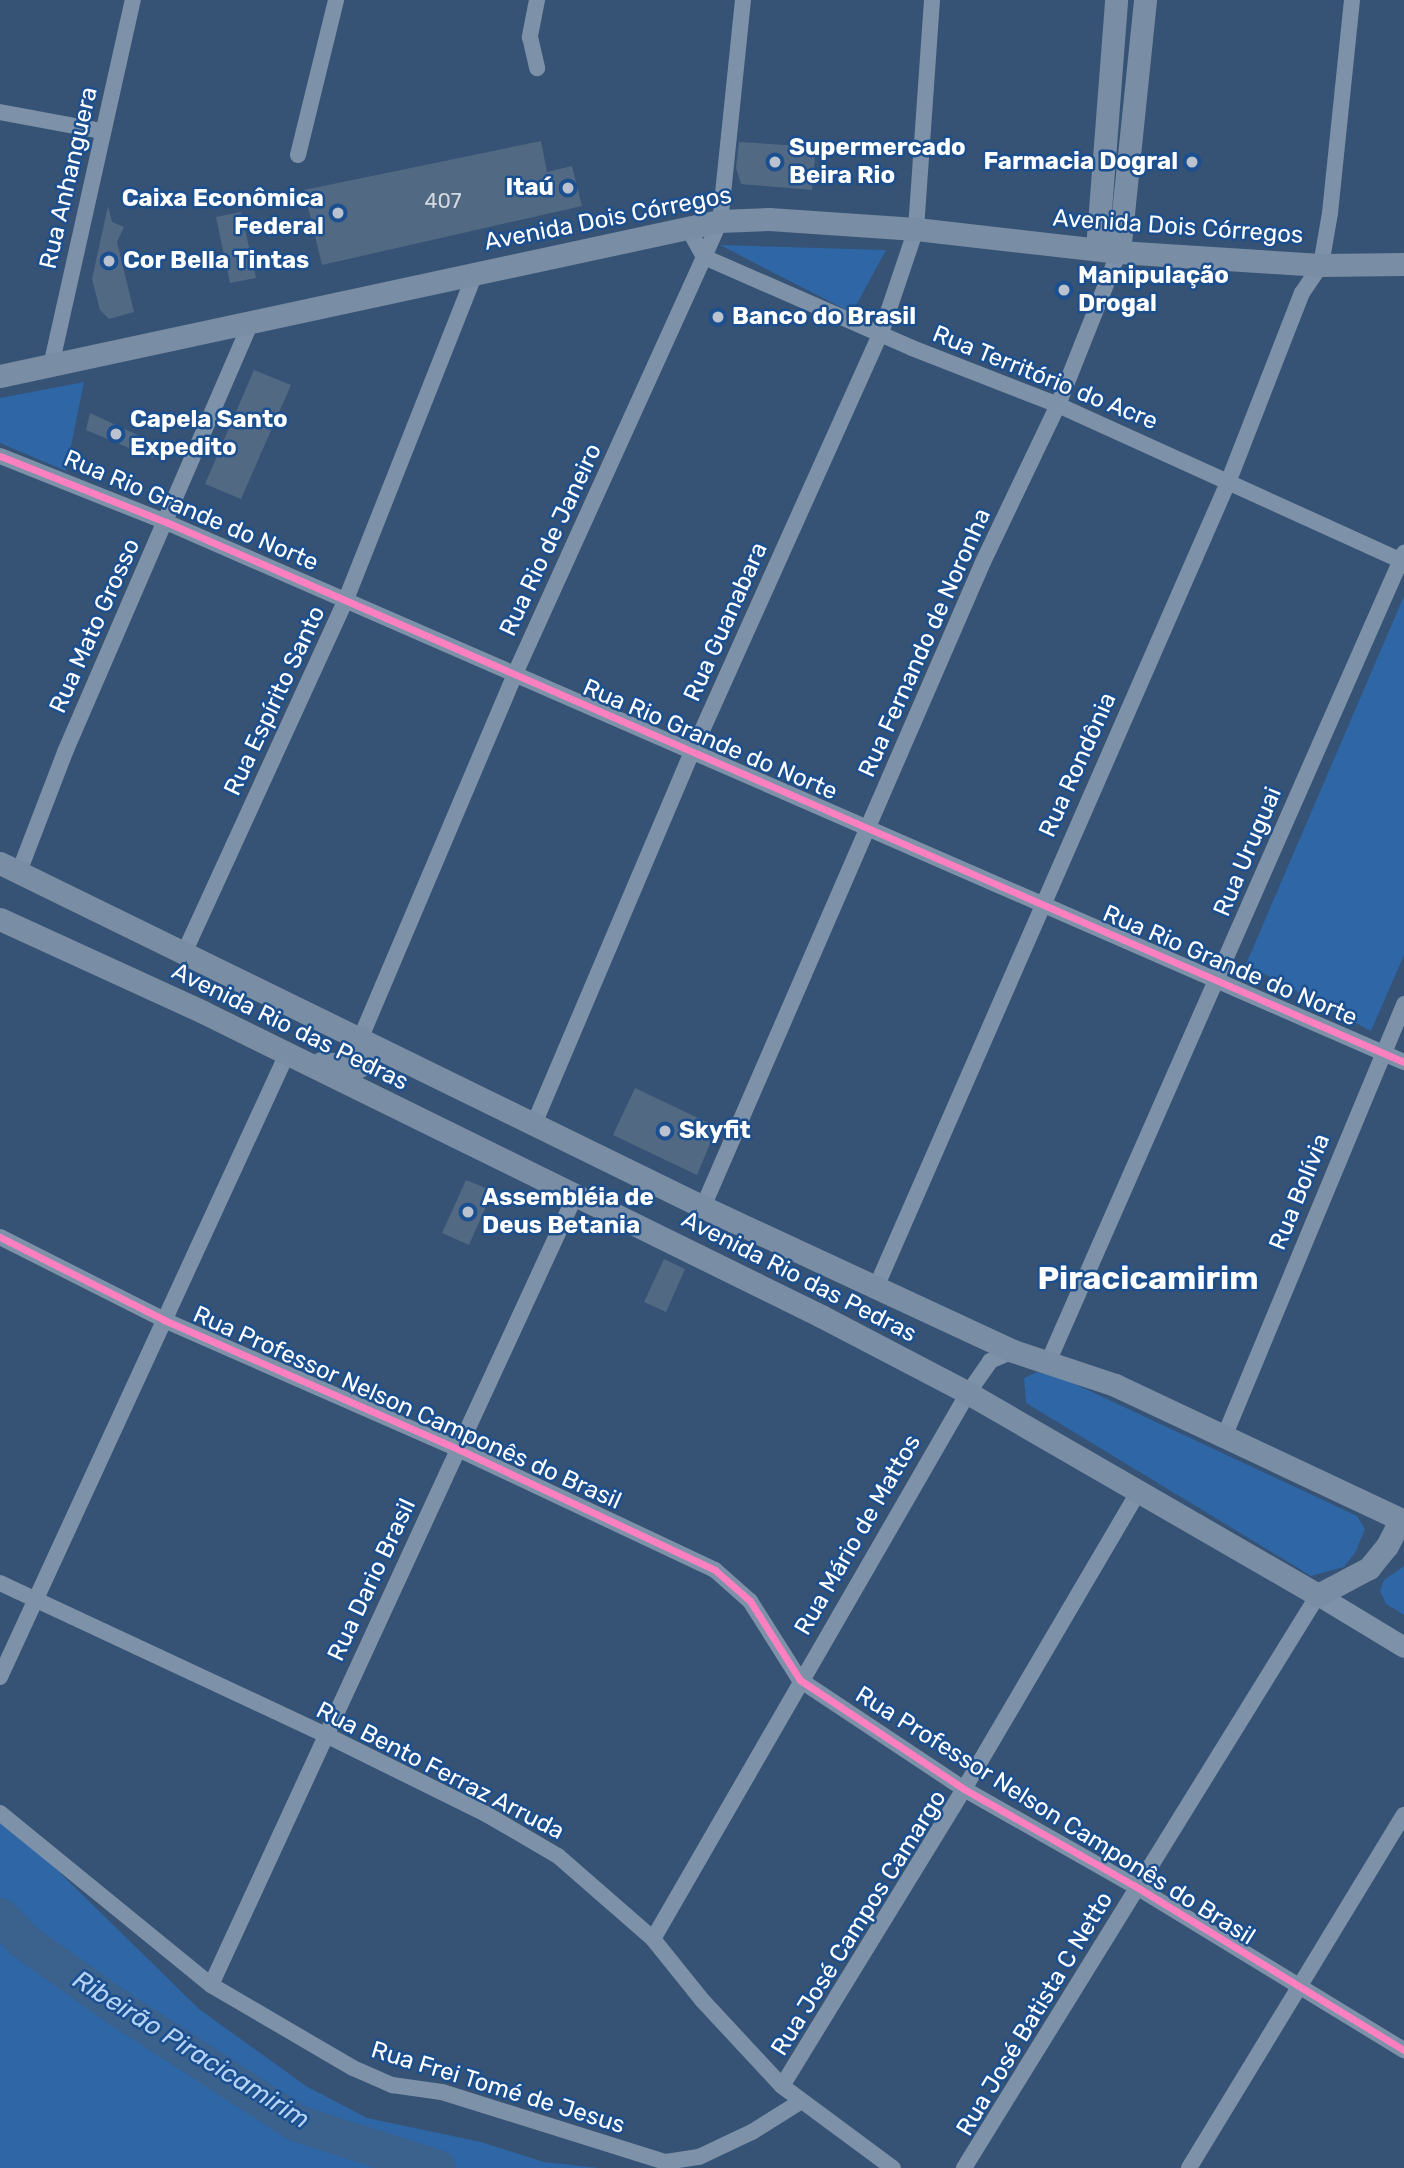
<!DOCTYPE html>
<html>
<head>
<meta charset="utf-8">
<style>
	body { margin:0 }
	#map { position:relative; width:1404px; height:2168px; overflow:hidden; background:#365274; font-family:Rubik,sans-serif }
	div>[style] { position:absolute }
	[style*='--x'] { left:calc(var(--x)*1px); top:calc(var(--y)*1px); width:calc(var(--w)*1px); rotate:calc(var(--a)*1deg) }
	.green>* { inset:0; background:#2f66a5 }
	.river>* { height:37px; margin:-18.5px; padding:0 18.5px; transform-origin:18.5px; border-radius:18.5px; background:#3b618d }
	.building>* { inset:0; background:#526984 }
	.minor>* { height:16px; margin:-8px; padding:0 8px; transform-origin:8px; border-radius:8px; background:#7d92a8 }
	.tertiary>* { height:21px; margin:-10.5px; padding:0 10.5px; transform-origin:10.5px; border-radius:10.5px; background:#7d92a8 }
	.secondary>* { height:23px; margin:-11.5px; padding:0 11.5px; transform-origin:11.5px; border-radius:11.5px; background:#798da4 }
	.cycleway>* { height:7px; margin:-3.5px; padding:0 3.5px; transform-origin:3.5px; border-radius:3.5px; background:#ff80c0 }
	.dots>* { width:19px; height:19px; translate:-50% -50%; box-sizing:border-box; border:4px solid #1b4f8f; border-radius:50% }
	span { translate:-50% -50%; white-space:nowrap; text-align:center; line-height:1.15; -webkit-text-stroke:5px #1b4f8f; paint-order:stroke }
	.number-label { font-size:21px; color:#d4dae0 }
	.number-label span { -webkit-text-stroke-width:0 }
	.poi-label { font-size:24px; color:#fff; font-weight:700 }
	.left { translate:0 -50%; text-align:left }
	.right { translate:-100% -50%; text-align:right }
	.street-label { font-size:24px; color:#fff }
	.water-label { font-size:26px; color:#b5d3f5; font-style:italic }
	.district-label { font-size:32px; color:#fff; font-weight:700 }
</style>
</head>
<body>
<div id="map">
	<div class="green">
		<div style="clip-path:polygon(720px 245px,886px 250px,852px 313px)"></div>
		<div style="clip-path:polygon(84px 382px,66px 471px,0 443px,0 398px)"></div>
		<div style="clip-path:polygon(1404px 596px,1404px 955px,1371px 1031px,1246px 964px)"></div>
		<div style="clip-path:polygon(1037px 1372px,1060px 1377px,1357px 1516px,1365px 1529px,1355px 1553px,1344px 1567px,1311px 1576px,1026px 1403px,1024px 1378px)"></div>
		<div style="clip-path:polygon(1404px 1566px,1404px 1615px,1386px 1604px,1380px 1591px,1384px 1580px)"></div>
		<div style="clip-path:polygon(0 1814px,199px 2009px,306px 2086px,367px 2118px,481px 2142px,544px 2162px,599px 2168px,0 2168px)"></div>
	</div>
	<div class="river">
		<div style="--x:0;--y:1916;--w:35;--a:46"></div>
		<div style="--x:24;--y:1941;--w:114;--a:35.4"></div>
		<div style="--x:117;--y:2007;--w:214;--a:32.8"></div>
		<div style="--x:297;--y:2123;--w:147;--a:17.8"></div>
	</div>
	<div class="building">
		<div style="clip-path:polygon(541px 141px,547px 172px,572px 166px,582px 206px,322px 265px,304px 190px)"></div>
		<div style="clip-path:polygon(739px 142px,816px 147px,812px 190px,741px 184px,736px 168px)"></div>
		<div style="clip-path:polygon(108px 206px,112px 222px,124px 227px,117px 242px,134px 312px,109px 319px,100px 310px,92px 279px)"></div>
		<div style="clip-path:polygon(241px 212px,256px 278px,230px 283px,216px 217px)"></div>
		<div style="clip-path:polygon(254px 370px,291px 385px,241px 499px,205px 484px)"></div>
		<div style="clip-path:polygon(90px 413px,159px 445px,153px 458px,86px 430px)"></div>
		<div style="clip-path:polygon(635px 1088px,717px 1127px,697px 1175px,613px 1135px)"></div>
		<div style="clip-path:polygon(466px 1180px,493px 1191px,469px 1245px,442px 1233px)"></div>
		<div style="clip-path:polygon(664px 1259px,685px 1269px,666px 1312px,644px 1302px)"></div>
	</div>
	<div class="minor">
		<div style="--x:537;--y:0;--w:38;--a:101"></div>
		<div style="--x:530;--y:37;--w:32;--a:77"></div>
		<div style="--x:743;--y:0;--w:222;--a:95.9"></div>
		<div style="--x:720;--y:221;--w:39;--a:114"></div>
		<div style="--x:704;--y:257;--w:227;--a:23.6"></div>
		<div style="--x:912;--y:348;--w:157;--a:21.3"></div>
		<div style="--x:1058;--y:405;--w:380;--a:24.4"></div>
		<div style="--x:0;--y:112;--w:104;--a:10.6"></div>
		<div style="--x:298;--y:155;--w:160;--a:-76.2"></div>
		<div style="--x:51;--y:366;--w:375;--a:-77.4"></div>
		<div style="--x:0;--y:456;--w:179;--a:21.7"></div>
		<div style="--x:166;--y:522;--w:1351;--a:23.57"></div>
		<div style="--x:19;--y:872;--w:129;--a:-69"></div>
		<div style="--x:65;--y:752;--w:468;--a:-66.6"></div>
		<div style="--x:185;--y:951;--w:384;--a:-65.4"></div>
		<div style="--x:345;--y:602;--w:356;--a:-68.4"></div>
		<div style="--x:361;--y:1037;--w:392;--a:-67"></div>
		<div style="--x:514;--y:676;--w:460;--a:-65.6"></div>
		<div style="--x:704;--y:257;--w:33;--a:-119"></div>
		<div style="--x:534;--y:1124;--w:401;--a:-67"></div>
		<div style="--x:691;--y:755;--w:463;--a:-65.8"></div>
		<div style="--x:881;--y:333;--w:110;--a:-71.4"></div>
		<div style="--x:916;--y:229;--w:230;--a:-86"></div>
		<div style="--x:703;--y:1207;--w:703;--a:-66.53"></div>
		<div style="--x:983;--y:562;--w:174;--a:-64.5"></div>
		<div style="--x:1058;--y:405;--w:165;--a:-68.3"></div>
		<div style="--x:0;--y:1237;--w:184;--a:26.8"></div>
		<div style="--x:164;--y:1320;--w:321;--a:23.7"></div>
		<div style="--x:458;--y:1449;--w:284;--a:25.2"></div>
		<div style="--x:715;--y:1570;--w:47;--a:41.5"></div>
		<div style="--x:750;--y:1601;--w:93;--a:57.7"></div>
		<div style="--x:800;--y:1680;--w:197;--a:33.6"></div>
		<div style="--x:964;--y:1789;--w:197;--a:29.6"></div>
		<div style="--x:1135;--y:1886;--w:315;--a:31.4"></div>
		<div style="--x:877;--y:1285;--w:879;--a:-66.38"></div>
		<div style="--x:1229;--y:480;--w:201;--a:-68.7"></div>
		<div style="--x:1302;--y:293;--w:34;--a:-56"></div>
		<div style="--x:1321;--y:265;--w:53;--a:-80.2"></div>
		<div style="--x:1330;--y:213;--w:214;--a:-84.1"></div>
		<div style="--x:1049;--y:1360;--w:882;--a:-66.26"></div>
		<div style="--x:1224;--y:1437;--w:469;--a:-67.4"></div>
		<div style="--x:0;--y:1583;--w:360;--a:25"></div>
		<div style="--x:326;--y:1735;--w:178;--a:26.3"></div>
		<div style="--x:486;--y:1814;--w:83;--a:30.3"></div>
		<div style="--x:558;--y:1856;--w:126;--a:41.1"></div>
		<div style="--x:653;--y:1939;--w:78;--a:51.2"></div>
		<div style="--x:702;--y:2000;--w:117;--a:47.1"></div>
		<div style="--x:782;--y:2086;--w:138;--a:36.5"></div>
		<div style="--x:0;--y:1677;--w:686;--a:-65.27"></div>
		<div style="--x:0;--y:1813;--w:272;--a:39.2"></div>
		<div style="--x:211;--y:1985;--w:164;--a:30.3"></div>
		<div style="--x:353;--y:2068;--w:43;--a:23.6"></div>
		<div style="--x:392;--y:2085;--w:50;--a:8"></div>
		<div style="--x:442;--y:2092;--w:235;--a:17.4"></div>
		<div style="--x:666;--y:2162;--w:33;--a:-9"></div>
		<div style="--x:699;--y:2157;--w:59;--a:-25.3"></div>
		<div style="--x:752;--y:2132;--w:57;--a:-32"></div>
		<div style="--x:653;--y:1939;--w:630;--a:-60.02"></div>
		<div style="--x:968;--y:1393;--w:39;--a:-55"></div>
		<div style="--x:990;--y:1361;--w:25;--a:-23"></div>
		<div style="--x:211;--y:1985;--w:871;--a:-65.23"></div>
		<div style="--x:782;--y:2086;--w:348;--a:-58.5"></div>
		<div style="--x:964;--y:1789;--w:346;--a:-59.6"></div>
		<div style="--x:964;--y:2168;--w:674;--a:-58.29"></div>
		<div style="--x:1189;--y:2168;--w:413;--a:-58.7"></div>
	</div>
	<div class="tertiary">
		<div style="--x:1318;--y:1595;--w:100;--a:31.2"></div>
	</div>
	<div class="secondary">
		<div style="--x:1097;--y:249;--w:250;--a:-85.6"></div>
		<div style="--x:1119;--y:252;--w:253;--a:-84.1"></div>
		<div style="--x:0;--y:376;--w:736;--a:-12.15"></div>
		<div style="--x:720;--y:221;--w:49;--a:-2.3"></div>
		<div style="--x:769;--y:219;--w:147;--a:3.9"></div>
		<div style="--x:916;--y:229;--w:204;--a:6.5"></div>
		<div style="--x:1119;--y:252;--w:202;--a:3.7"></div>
		<div style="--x:1321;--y:265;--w:83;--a:-0.7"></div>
		<div style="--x:0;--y:863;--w:783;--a:26.07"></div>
		<div style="--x:703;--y:1207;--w:342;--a:24.9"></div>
		<div style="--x:1013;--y:1351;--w:108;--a:18.4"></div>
		<div style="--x:1115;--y:1385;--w:319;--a:25.2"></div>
		<div style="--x:0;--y:919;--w:223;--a:24.6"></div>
		<div style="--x:203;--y:1012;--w:689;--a:26.19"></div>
		<div style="--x:821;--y:1316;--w:166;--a:27.6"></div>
		<div style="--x:968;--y:1393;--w:404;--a:30"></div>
		<div style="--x:1318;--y:1595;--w:58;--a:-27.9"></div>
		<div style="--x:1369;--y:1568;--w:28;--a:-51"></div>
		<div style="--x:1387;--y:1546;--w:29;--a:-63"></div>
		<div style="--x:321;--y:1063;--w:38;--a:5"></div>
		<div style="--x:359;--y:1066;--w:14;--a:-65"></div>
		<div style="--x:365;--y:1053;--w:16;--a:-104"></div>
	</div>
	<div class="cycleway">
		<div style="--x:0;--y:456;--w:179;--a:21.7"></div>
		<div style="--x:166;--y:522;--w:1351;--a:23.57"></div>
		<div style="--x:0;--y:1237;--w:184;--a:26.8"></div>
		<div style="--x:164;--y:1320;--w:321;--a:23.7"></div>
		<div style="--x:458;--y:1449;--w:284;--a:25.2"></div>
		<div style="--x:715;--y:1570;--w:47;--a:41.5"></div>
		<div style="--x:750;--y:1601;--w:93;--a:57.7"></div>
		<div style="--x:800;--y:1680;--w:197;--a:33.6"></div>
		<div style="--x:964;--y:1789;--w:197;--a:29.6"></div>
		<div style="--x:1135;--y:1886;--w:315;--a:31.4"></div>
	</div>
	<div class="dots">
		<div style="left:775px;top:162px;background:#b9c2ce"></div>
		<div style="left:1192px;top:162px;background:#b9c2ce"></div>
		<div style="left:568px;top:188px;background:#b9c2ce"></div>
		<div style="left:338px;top:213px;background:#b9c2ce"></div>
		<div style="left:109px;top:261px;background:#b9c2ce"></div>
		<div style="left:1064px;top:290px;background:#b9c2ce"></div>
		<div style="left:718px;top:317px;background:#b9c2ce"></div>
		<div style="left:116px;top:434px;background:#b9c2ce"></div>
		<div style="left:665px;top:1131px;background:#b9c2ce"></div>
		<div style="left:468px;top:1212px;background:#b9c2ce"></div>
	</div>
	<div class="number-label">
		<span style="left:443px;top:201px">407</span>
	</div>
	<div class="poi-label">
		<span class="left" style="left:789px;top:162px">Supermercado<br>Beira Rio</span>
		<span class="right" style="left:1178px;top:162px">Farmacia Dogral</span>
		<span class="right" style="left:554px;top:188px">Itaú</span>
		<span class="right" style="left:324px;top:213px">Caixa Econômica<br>Federal</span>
		<span class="left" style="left:123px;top:261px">Cor Bella Tintas</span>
		<span class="left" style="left:1078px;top:290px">Manipulação<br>Drogal</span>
		<span class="left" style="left:732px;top:317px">Banco do Brasil</span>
		<span class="left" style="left:130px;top:434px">Capela Santo<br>Expedito</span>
		<span class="left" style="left:679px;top:1131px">Skyfit</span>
		<span class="left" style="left:482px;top:1212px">Assembléia de<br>Deus Betania</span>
	</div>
	<div class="street-label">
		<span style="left:69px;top:178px;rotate:-77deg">Rua Anhanguera</span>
		<span style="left:608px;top:219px;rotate:-11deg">Avenida Dois Córregos</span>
		<span style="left:1178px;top:227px;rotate:4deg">Avenida Dois Córregos</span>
		<span style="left:1045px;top:378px;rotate:22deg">Rua Território do Acre</span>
		<span style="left:191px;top:511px;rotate:23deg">Rua Rio Grande do Norte</span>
		<span style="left:551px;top:540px;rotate:-65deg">Rua Rio de Janeiro</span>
		<span style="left:726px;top:622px;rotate:-66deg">Rua Guanabara</span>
		<span style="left:95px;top:626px;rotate:-66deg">Rua Mato Grosso</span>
		<span style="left:925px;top:643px;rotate:-66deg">Rua Fernando de Noronha</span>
		<span style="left:275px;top:701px;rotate:-65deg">Rua Espírito Santo</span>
		<span style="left:710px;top:740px;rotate:23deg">Rua Rio Grande do Norte</span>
		<span style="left:1078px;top:765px;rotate:-66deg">Rua Rondônia</span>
		<span style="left:1248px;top:852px;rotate:-67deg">Rua Uruguai</span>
		<span style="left:1230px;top:966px;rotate:23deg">Rua Rio Grande do Norte</span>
		<span style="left:290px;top:1027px;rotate:26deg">Avenida Rio das Pedras</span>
		<span style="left:1300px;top:1192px;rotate:-68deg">Rua Bolívia</span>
		<span style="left:799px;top:1277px;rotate:27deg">Avenida Rio das Pedras</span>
		<span style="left:407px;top:1408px;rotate:24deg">Rua Professor Nelson Camponês do Brasil</span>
		<span style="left:858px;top:1535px;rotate:-60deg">Rua Mário de Mattos</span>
		<span style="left:372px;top:1580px;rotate:-65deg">Rua Dario Brasil</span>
		<span style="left:440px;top:1771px;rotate:27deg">Rua Bento Ferraz Arruda</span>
		<span style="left:1055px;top:1816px;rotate:32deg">Rua Professor Nelson Camponês do Brasil</span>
		<span style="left:859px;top:1923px;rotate:-58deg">Rua José Campos Camargo</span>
		<span style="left:1035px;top:2014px;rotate:-59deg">Rua José Batista C Netto</span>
		<span style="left:498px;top:2088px;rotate:17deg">Rua Frei Tomé de Jesus</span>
	</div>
	<div class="water-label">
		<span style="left:191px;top:2050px;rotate:32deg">Ribeirão Piracicamirim</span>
	</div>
	<div class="district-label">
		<span style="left:1148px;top:1278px">Piracicamirim</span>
	</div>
</div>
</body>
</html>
